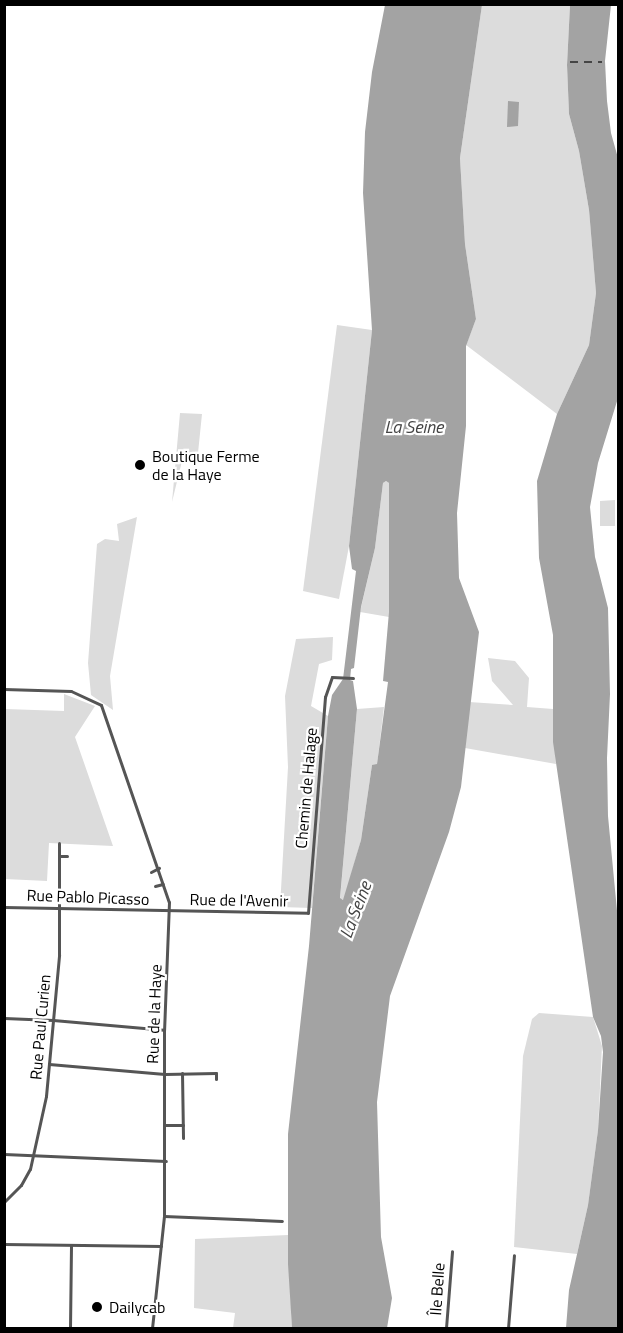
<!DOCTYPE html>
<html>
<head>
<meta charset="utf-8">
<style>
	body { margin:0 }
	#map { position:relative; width:623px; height:1333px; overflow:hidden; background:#fff; font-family:"Titillium Web",sans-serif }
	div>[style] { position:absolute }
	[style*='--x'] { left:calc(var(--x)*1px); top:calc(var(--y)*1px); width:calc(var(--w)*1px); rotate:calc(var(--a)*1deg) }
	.green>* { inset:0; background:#dcdcdc }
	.water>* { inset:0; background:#a3a3a3 }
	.ferry>* { height:1.5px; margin-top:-0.75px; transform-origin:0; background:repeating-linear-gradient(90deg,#444 0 8px,transparent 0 14px) }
	.street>* { height:3px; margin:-1.5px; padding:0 1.5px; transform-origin:1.5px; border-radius:1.5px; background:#555 }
	.dots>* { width:16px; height:16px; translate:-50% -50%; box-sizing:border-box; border:3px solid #fff; border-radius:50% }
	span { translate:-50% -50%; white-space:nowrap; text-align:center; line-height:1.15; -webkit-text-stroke:4.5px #fff; paint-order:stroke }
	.poi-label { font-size:16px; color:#000 }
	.left { translate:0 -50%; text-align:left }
	.street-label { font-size:16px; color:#000 }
	.water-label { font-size:18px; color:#444; font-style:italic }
	.frame { position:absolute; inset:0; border:6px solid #000; pointer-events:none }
</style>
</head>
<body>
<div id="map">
	<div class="green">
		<div style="clip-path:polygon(482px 5px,570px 5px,567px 65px,569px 114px,579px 151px,589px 210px,596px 293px,589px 345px,557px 414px,466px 345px,476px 319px,465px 244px,460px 158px)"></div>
		<div style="clip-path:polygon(337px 325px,372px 330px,349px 546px,339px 599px,303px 591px)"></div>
		<div style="clip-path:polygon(180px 413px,202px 414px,198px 453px,183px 457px,172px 502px)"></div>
		<div style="clip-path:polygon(386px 481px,389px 483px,389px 617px,360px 612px,375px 548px,383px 483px)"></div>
		<div style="clip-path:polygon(615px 500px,615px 526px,600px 526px,600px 501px)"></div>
		<div style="clip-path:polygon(137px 517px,110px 676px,113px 710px,91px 695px,88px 663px,97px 544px,105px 539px,119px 541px,117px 524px)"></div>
		<div style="clip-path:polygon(333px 637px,332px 660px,319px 664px,311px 706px,328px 716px,312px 908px,280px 907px,288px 767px,285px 696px,296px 639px)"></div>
		<div style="clip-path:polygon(488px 658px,515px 661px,529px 678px,527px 707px,553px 709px,556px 764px,465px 748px,469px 702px,513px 705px,492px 681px)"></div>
		<div style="clip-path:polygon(64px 694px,95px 706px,75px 737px,113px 846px,49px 843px,47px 881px,5px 879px,5px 709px,64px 711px)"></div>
		<div style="clip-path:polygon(384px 707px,377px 765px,372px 765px,361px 840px,344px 900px,340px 899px,357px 709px)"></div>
		<div style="clip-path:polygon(539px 1013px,593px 1017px,602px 1046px,598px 1130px,588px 1205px,577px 1254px,514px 1247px,523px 1056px,532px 1019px)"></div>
		<div style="clip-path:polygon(288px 1235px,292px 1328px,233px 1328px,235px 1313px,194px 1308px,195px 1239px)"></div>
	</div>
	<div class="water">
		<div style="clip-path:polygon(evenodd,385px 5px,482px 5px,460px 158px,465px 244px,476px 319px,466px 346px,466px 426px,457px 513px,459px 578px,479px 632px,461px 787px,449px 832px,390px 996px,377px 1102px,381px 1237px,392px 1298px,387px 1328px,292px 1328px,288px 1264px,288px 1134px,309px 946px,328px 716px,332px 695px,343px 679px,356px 571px,352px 569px,349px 546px,372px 330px,363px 193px,365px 132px,372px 72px,385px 5px,386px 481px,389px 483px,389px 612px,383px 681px,388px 682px,377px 764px,372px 765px,361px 840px,343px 900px,340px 898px,357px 709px,353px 681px,350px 680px,351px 669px,354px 668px,361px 607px,375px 548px,383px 483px,386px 481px)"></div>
		<div style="clip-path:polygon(570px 5px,611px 5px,605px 61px,607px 101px,611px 133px,618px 158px,618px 398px,598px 463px,590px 507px,595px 557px,608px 608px,610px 694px,607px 758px,608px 816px,618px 921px,618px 1328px,566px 1328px,569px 1290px,588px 1205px,598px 1130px,603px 1052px,601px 1036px,593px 1017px,553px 742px,553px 635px,539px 558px,537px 481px,557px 414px,589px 345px,596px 293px,589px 210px,579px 151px,569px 114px,567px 65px)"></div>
		<div style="clip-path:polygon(508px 101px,519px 102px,518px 126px,507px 127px)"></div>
	</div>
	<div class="ferry">
		<div style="--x:570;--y:62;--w:32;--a:0"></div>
	</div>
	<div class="street">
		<div style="--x:618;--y:447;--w:65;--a:90"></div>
		<div style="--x:4;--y:689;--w:67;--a:1.7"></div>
		<div style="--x:71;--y:691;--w:33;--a:25"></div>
		<div style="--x:101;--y:705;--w:208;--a:71"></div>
		<div style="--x:169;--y:902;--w:128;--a:92.2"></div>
		<div style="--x:164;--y:1030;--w:186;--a:90"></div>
		<div style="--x:164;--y:1216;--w:113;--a:96.1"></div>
		<div style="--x:59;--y:856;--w:8;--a:0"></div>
		<div style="--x:151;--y:872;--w:9;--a:-27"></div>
		<div style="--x:155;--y:886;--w:8;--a:-14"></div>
		<div style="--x:4;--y:907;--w:304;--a:1.1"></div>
		<div style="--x:308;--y:913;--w:217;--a:-85.5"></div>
		<div style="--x:325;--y:697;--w:21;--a:-71"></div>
		<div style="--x:332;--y:677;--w:21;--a:3"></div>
		<div style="--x:4;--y:1018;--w:49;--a:2.3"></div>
		<div style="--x:53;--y:1020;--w:111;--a:5.1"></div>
		<div style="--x:49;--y:1064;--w:116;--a:4.9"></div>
		<div style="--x:165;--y:1074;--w:51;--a:-1.1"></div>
		<div style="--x:216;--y:1073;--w:6;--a:90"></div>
		<div style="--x:182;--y:1073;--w:65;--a:89.1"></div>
		<div style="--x:165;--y:1125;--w:18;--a:0"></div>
		<div style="--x:4;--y:1154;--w:162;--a:2.5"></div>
		<div style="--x:4;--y:1202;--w:24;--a:-45"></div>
		<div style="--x:21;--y:1185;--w:18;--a:-61"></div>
		<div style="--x:30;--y:1169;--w:75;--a:-77.6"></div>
		<div style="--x:46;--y:1096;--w:142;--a:-84.7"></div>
		<div style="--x:59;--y:955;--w:112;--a:-90"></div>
		<div style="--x:164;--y:1216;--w:118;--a:2.4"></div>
		<div style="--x:4;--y:1244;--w:157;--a:0.7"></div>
		<div style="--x:70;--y:1328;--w:83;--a:-89.3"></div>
		<div style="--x:446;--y:1328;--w:77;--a:-85.5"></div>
		<div style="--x:508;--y:1328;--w:73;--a:-85.3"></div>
	</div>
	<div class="dots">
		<div style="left:140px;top:465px;background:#000"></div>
		<div style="left:97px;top:1307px;background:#000"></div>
	</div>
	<div class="poi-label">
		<span class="left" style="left:152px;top:465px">Boutique Ferme<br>de la Haye</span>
		<span class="left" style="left:109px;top:1307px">Dailycab</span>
	</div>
	<div class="street-label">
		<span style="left:306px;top:788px;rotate:-85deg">Chemin de Halage</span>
		<span style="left:88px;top:897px;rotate:2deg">Rue Pablo Picasso</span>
		<span style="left:239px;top:900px;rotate:1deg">Rue de l'Avenir</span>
		<span style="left:154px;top:1014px;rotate:-88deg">Rue de la Haye</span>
		<span style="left:40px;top:1027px;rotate:-85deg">Rue Paul Curien</span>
		<span style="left:437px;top:1289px;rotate:-86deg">Île Belle</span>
	</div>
	<div class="water-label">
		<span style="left:414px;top:427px">La Seine</span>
		<span style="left:356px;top:910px;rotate:-69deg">La Seine</span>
	</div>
	<div class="frame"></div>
</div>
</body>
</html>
